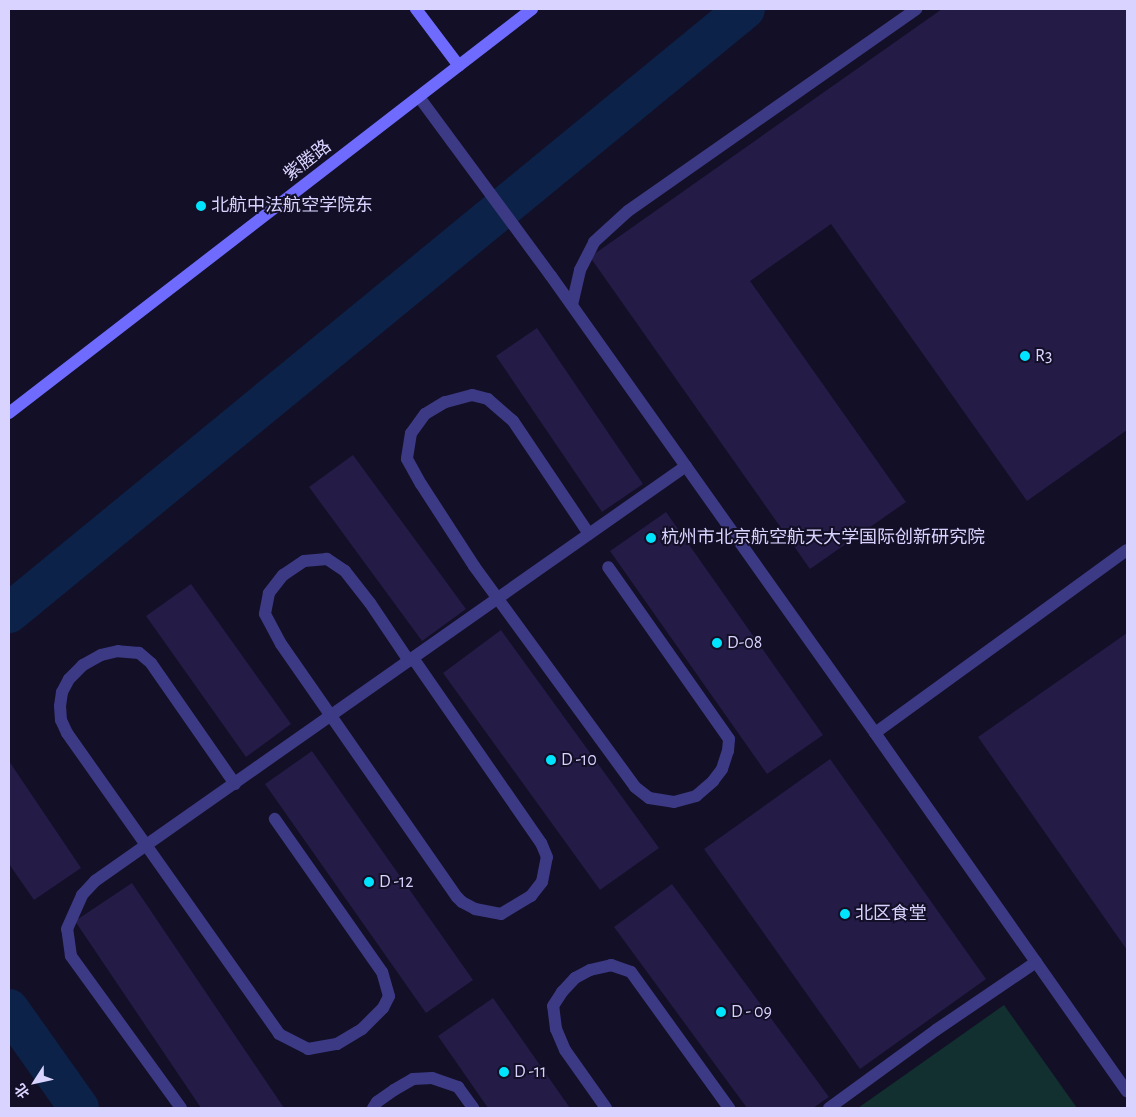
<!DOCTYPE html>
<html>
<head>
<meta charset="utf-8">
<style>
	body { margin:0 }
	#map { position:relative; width:1136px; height:1117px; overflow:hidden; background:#130f26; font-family:"Alegreya Sans","Noto Sans SC",sans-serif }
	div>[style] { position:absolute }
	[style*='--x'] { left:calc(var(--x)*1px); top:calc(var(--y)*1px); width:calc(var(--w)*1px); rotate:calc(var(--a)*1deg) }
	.green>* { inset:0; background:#12302f }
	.river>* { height:40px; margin:-20px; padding:0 20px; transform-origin:20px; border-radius:20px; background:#0c2248 }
	.building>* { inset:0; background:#241b47 }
	.lane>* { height:12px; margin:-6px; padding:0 6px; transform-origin:6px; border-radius:6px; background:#3d3a85 }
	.street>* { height:12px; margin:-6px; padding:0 6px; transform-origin:6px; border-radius:6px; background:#3d3a85 }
	.secondary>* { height:12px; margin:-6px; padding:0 6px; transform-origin:6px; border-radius:6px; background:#6f6bff }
	.dots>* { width:14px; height:14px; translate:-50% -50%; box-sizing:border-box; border:2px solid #130f26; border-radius:50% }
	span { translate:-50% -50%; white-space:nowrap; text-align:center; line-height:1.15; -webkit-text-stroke:4px #130f26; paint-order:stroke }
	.street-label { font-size:18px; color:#d9d4ff }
	.poi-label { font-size:18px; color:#d9d4ff }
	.left { translate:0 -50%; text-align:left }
	.frame { position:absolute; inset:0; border:10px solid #d9d4ff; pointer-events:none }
	.north { position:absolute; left:10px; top:1057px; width:50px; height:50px; -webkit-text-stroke:4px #130f26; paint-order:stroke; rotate:235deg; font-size:14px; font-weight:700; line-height:20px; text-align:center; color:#d9d4ff }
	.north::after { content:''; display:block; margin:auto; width:18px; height:22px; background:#d9d4ff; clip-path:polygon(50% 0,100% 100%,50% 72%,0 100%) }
</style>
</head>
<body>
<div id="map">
	<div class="green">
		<div style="clip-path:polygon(1004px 1005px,1077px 1108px,858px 1108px)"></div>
	</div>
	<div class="river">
		<div style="--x:9;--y:613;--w:952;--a:-39.37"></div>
		<div style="--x:9;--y:1009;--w:121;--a:54.7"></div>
	</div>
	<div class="building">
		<div style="clip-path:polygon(942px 9px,1127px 9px,1127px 430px,1027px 501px,831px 224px,750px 281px,906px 502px,810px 569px,590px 257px)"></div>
		<div style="clip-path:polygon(537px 328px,643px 484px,602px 512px,496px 356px)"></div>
		<div style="clip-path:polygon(353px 455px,466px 609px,422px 641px,309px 487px)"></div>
		<div style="clip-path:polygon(666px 512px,823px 735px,767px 774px,610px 551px)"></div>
		<div style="clip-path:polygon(191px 584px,291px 724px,246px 757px,146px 616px)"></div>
		<div style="clip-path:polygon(501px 630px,659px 848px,600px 890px,443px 673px)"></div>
		<div style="clip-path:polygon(1127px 633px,1127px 950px,978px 737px)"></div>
		<div style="clip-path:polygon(312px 751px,473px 980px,426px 1013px,265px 784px)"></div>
		<div style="clip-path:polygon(830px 759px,986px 979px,860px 1069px,704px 849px)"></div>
		<div style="clip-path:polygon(9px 761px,81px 868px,34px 900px,9px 864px)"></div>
		<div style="clip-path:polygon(132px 883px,284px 1108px,201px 1108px,75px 921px)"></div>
		<div style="clip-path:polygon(672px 884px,829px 1097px,813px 1108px,747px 1108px,614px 927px)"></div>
		<div style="clip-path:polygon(493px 998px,570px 1108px,488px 1108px,438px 1036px)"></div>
	</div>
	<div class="lane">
		<div style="--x:419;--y:97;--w:222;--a:53.6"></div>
		<div style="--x:572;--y:305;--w:36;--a:-77"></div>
		<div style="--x:580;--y:270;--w:31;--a:-63"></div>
		<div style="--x:594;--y:242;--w:46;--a:-42.4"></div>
		<div style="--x:628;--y:211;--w:352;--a:-35"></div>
		<div style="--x:589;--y:534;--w:136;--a:-123.9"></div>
		<div style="--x:513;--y:421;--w:33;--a:-139"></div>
		<div style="--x:488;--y:399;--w:16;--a:-166"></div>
		<div style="--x:472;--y:395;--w:28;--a:165"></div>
		<div style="--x:445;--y:402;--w:23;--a:149"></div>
		<div style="--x:425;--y:414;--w:24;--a:126"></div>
		<div style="--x:411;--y:433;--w:26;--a:99"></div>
		<div style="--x:407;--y:459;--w:29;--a:61"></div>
		<div style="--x:421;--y:484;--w:98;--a:57.1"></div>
		<div style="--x:474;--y:566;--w:273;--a:53.9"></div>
		<div style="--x:635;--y:787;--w:18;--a:38"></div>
		<div style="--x:649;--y:798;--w:25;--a:9"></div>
		<div style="--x:674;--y:802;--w:23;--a:-15"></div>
		<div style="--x:696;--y:796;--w:23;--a:-41"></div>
		<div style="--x:713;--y:781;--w:15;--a:-53"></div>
		<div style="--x:722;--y:769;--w:19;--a:-72"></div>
		<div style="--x:728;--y:751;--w:12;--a:-85"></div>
		<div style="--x:729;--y:739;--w:210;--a:-125.1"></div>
		<div style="--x:409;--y:661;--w:70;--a:-123.9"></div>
		<div style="--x:370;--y:603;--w:41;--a:-128"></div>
		<div style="--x:345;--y:571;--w:22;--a:-146"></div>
		<div style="--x:327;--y:559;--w:23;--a:175"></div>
		<div style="--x:304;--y:561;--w:25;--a:146"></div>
		<div style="--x:283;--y:575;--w:23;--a:128"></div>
		<div style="--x:269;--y:593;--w:21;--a:101"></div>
		<div style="--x:265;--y:614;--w:34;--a:62"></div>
		<div style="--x:281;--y:644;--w:308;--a:55.2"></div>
		<div style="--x:457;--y:897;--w:7;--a:45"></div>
		<div style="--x:462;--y:902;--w:15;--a:28"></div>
		<div style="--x:475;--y:909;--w:26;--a:11"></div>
		<div style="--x:501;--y:914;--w:35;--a:-31"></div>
		<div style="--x:531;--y:896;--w:18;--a:-52"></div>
		<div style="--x:542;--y:882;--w:25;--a:-79"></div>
		<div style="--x:547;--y:857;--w:15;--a:-113"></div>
		<div style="--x:541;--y:843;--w:225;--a:-124.7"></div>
		<div style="--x:235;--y:784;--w:147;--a:-124.8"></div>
		<div style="--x:151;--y:663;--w:16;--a:-140"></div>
		<div style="--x:139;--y:653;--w:21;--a:-175"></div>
		<div style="--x:118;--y:651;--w:17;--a:167"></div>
		<div style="--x:101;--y:655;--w:21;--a:151"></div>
		<div style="--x:83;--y:665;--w:20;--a:135"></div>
		<div style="--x:69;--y:679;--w:15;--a:118"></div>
		<div style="--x:62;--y:692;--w:14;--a:98"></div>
		<div style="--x:60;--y:706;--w:14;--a:86"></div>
		<div style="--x:61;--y:720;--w:14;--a:65"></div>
		<div style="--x:67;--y:733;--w:368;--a:54.8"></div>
		<div style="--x:279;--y:1034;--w:33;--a:27"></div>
		<div style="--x:308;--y:1049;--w:29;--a:-10"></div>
		<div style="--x:337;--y:1044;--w:29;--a:-31"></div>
		<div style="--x:362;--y:1029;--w:30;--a:-45"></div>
		<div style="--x:383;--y:1008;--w:13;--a:-63"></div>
		<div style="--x:389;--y:996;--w:25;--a:-106"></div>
		<div style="--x:382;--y:972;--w:187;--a:-125"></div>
		<div style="--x:373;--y:1108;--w:7;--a:-56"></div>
		<div style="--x:377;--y:1102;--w:21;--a:-35"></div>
		<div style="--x:394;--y:1090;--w:22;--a:-30"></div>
		<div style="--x:413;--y:1079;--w:19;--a:-3"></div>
		<div style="--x:432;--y:1078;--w:28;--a:19"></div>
		<div style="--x:458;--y:1087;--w:26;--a:54"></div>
		<div style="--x:606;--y:1108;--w:71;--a:-125.3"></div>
		<div style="--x:565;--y:1050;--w:23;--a:-113"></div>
		<div style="--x:556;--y:1029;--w:23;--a:-97"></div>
		<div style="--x:553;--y:1006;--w:17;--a:-57"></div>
		<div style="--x:562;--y:992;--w:19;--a:-47"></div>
		<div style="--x:575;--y:978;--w:17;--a:-28"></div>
		<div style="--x:590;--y:970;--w:22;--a:-13"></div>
		<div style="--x:611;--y:965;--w:21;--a:19"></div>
		<div style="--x:631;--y:972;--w:168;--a:54.2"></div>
	</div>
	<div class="street">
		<div style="--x:551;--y:276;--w:560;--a:54.66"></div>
		<div style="--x:875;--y:733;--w:311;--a:-36"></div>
		<div style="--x:875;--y:733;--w:438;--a:54.9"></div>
		<div style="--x:181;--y:1108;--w:188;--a:-125.9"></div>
		<div style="--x:71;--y:956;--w:27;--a:-98"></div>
		<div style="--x:67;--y:929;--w:37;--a:-66"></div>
		<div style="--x:82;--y:895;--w:19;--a:-47"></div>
		<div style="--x:95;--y:881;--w:722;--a:-35.08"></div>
		<div style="--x:829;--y:1108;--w:132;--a:-36.1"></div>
		<div style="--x:936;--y:1030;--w:121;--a:-34.2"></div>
	</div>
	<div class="secondary">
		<div style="--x:416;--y:9;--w:71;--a:53"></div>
		<div style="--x:9;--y:413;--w:661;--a:-37.68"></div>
	</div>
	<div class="dots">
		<div style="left:201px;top:206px;background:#00e5ff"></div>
		<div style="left:1025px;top:356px;background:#00e5ff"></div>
		<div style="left:651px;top:538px;background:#00e5ff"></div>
		<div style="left:717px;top:643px;background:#00e5ff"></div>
		<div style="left:551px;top:760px;background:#00e5ff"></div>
		<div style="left:369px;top:882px;background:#00e5ff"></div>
		<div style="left:845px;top:914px;background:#00e5ff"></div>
		<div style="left:721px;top:1012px;background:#00e5ff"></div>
		<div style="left:504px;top:1072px;background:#00e5ff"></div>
	</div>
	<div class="street-label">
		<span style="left:308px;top:161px;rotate:-38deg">紫塍路</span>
	</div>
	<div class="poi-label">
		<span class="left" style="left:211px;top:206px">北航中法航空学院东</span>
		<span class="left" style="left:1035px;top:356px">R3</span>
		<span class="left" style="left:661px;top:538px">杭州市北京航空航天大学国际创新研究院</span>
		<span class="left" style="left:727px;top:643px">D-08</span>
		<span class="left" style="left:561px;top:760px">D -10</span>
		<span class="left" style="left:379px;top:882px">D -12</span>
		<span class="left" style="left:855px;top:914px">北区食堂</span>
		<span class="left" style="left:731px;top:1012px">D - 09</span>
		<span class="left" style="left:514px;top:1072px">D -11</span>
	</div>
	<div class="frame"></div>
	<div class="north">北</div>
</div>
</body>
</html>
